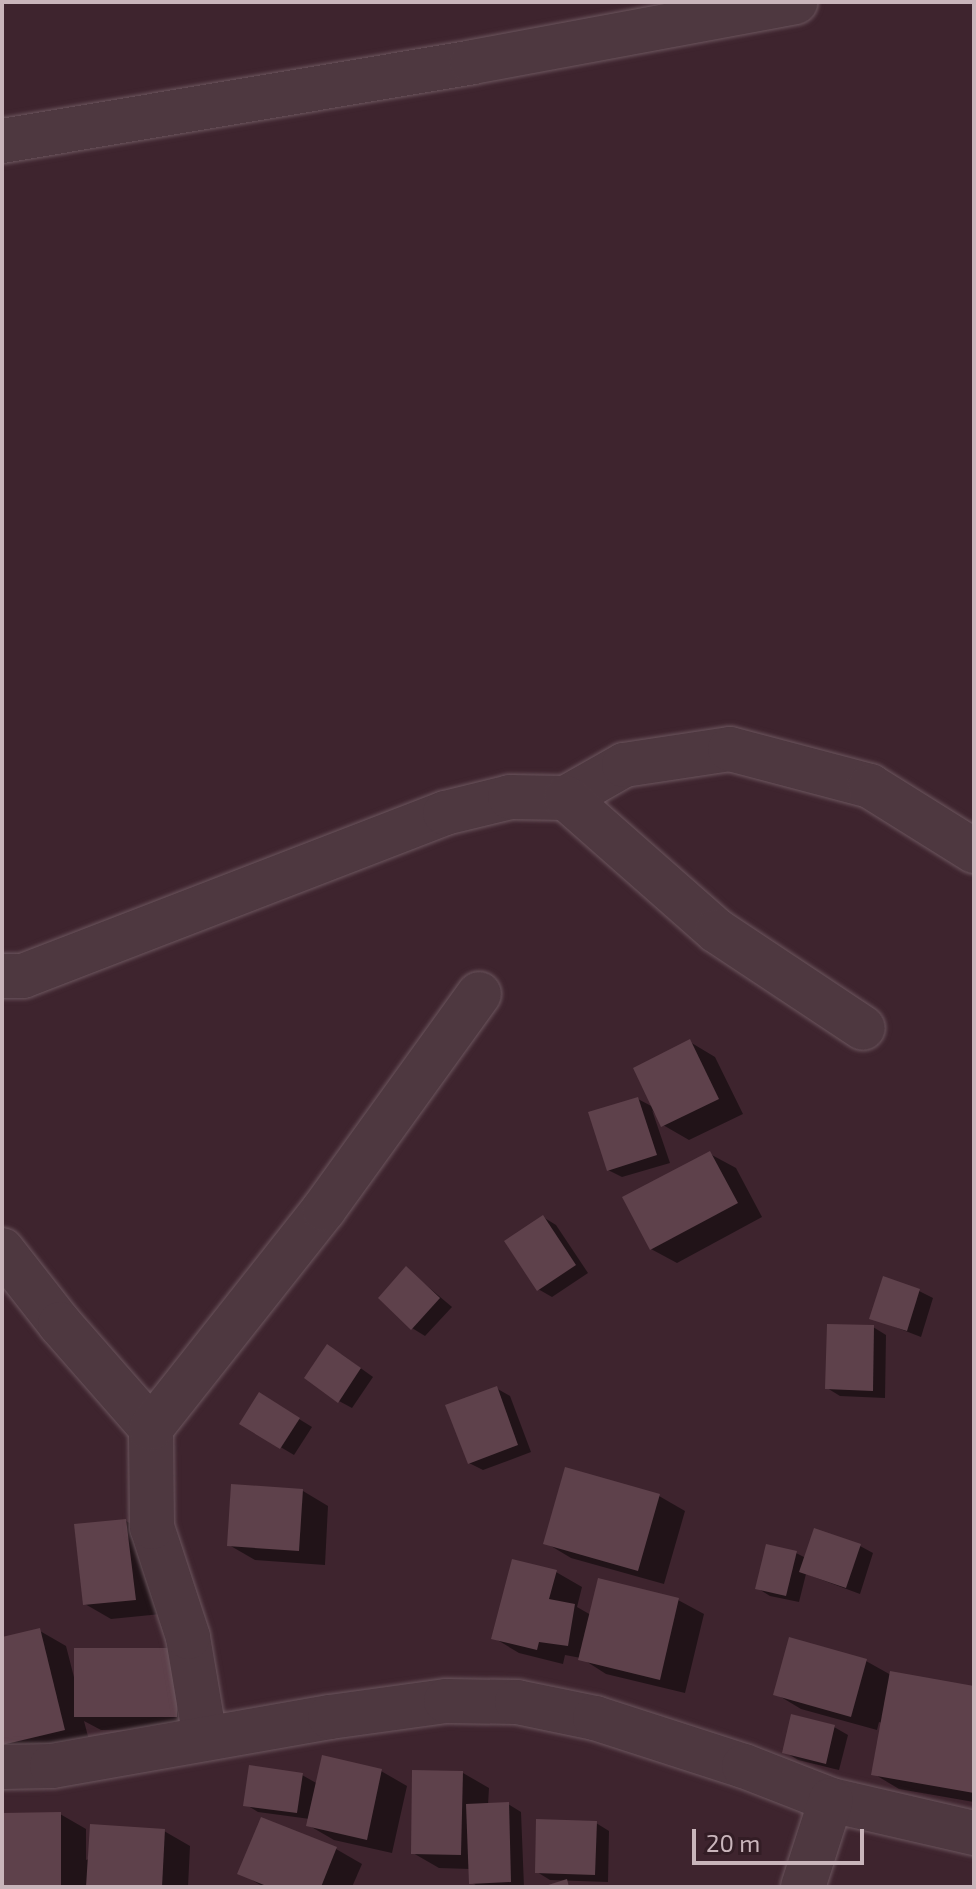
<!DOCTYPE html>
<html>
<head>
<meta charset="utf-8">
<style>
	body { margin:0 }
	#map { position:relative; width:976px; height:1889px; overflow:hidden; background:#3e242e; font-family:"Exo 2",sans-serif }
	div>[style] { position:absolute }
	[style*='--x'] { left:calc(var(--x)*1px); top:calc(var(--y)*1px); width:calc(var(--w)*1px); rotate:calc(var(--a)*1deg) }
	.shadow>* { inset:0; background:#0007 }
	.building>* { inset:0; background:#5e414b }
	.roads { filter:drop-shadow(0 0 2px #6c565e) drop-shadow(0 0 2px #6c565e) }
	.minor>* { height:44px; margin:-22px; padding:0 22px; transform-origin:22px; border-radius:22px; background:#4e3840 }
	span { translate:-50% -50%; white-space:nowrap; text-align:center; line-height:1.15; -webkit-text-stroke:8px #331d25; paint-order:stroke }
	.frame { position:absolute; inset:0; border:4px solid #c9b5bb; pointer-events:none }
	.scale { position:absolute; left:692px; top:1829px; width:172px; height:36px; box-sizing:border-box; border:4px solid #c9b5bb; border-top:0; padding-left:10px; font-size:24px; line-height:28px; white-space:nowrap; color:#c9b5bb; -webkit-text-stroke:6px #331d25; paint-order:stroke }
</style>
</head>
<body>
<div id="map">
	<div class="shadow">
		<div style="clip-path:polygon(690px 1042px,715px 1057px,743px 1114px,689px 1140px,663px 1125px,652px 1110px,670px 1163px,622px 1177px,608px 1170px,638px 1099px,655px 1108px)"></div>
		<div style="clip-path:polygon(710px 1154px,736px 1168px,762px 1217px,677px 1263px,651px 1249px)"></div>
		<div style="clip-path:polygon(543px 1217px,556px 1225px,588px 1273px,552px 1297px,538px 1289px)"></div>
		<div style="clip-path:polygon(407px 1269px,452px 1307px,425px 1336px,412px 1328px)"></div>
		<div style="clip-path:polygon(919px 1291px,933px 1298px,921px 1337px,872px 1318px)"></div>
		<div style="clip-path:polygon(873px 1327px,886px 1335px,885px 1398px,840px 1396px,827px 1388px)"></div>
		<div style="clip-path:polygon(341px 1354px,373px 1377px,352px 1408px,339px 1401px)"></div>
		<div style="clip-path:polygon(496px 1388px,510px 1396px,531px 1452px,483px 1470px,469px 1463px)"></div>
		<div style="clip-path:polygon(260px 1395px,312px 1427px,294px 1455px,242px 1424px)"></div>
		<div style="clip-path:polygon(303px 1491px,328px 1506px,325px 1565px,255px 1560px,229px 1545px)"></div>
		<div style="clip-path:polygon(659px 1496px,685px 1511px,664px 1584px,571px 1558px,546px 1543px)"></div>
		<div style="clip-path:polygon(126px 1521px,152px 1536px,161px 1614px,111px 1619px,85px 1604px)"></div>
		<div style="clip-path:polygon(860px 1546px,873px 1553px,860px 1594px,806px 1574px,799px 1602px,770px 1596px,757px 1588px,796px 1553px,806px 1558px)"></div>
		<div style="clip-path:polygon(556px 1572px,582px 1587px,577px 1607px,591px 1615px,678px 1600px,704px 1614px,685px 1693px,606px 1674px,581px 1658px,565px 1655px,563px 1664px,519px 1653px,494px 1638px)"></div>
		<div style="clip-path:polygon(40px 1631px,66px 1646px,75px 1681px,176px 1650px,203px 1731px,101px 1730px,84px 1721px,90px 1744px,2px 1763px,2px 1640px)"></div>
		<div style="clip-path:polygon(866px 1661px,891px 1675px,974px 1688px,974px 1802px,899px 1789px,874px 1774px,882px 1723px,879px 1722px,877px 1730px,801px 1709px,776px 1694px)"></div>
		<div style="clip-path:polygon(834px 1727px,848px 1735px,839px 1770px,798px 1760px,785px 1752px)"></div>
		<div style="clip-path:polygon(381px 1771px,407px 1786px,392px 1853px,334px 1840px,308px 1825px,310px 1819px,258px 1812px,245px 1804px,302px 1775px,318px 1784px)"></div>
		<div style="clip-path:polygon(463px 1773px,489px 1788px,488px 1805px,508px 1804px,521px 1812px,524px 1887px,479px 1887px,471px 1882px,470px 1869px,439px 1868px,413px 1853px)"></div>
		<div style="clip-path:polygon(60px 1814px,86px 1829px,86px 1860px,164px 1831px,190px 1846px,188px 1887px,2px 1887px,2px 1815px)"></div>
		<div style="clip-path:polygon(596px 1823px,609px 1831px,608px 1882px,550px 1880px,537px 1872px)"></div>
		<div style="clip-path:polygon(336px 1849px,362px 1864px,352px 1887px,264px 1887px,240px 1873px)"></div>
	</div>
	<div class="building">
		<div style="clip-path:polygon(690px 1039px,719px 1099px,661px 1127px,633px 1068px)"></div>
		<div style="clip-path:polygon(638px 1097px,657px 1155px,607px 1171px,588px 1112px)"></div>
		<div style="clip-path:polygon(710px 1151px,738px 1203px,650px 1250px,622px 1197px)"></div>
		<div style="clip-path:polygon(543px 1215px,576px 1265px,537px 1291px,504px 1241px)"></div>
		<div style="clip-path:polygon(406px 1266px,440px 1298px,411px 1330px,378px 1298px)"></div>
		<div style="clip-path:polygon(883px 1276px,920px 1289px,907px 1331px,869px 1319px)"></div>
		<div style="clip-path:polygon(827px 1324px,874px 1325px,873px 1391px,825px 1389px)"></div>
		<div style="clip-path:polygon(327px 1344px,361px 1368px,338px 1403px,304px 1378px)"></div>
		<div style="clip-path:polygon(497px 1386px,518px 1445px,468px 1464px,445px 1405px)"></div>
		<div style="clip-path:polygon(259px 1392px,300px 1418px,280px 1449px,239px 1424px)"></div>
		<div style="clip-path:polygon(565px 1467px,660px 1494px,638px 1571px,543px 1544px)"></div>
		<div style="clip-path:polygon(231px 1484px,303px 1489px,299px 1551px,227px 1546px)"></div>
		<div style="clip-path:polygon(126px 1519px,136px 1600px,83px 1605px,74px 1524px)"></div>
		<div style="clip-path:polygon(814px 1528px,861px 1544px,846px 1588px,799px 1572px)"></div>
		<div style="clip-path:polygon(766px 1544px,797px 1551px,786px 1596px,755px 1589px)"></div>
		<div style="clip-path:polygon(512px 1559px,557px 1570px,549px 1599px,575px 1604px,568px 1646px,539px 1642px,537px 1650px,491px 1639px)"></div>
		<div style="clip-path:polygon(598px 1578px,679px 1598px,660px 1680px,578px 1660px)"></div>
		<div style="clip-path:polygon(40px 1628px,65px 1730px,2px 1745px,2px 1637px)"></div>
		<div style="clip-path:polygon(789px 1637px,867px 1659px,851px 1717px,773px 1695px)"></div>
		<div style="clip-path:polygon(74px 1648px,177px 1648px,177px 1717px,74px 1717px)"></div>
		<div style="clip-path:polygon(890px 1671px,974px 1686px,974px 1793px,871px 1775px)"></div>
		<div style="clip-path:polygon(791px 1714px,835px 1725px,826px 1764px,782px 1753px)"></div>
		<div style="clip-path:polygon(322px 1755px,382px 1769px,367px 1840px,306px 1826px)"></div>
		<div style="clip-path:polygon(249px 1765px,303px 1773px,297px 1813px,243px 1806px)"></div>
		<div style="clip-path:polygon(412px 1770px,463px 1771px,461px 1855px,411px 1854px)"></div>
		<div style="clip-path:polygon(509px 1802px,511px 1882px,469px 1884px,466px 1804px)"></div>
		<div style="clip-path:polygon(61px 1812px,61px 1887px,2px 1887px,2px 1813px)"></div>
		<div style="clip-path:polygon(261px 1817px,337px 1847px,321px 1887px,269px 1887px,237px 1874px)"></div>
		<div style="clip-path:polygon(536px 1819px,597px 1821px,595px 1875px,535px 1873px)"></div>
		<div style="clip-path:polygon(90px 1824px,165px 1829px,162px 1887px,86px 1887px)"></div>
		<div style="clip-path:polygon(567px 1879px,569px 1887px,545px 1887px,545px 1886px)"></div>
	</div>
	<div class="roads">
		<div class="minor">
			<div style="--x:2;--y:141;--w:477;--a:-9.5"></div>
			<div style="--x:472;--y:62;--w:329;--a:-10.5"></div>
			<div style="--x:566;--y:798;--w:67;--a:-29.6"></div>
			<div style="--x:624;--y:765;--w:107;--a:-8.6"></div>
			<div style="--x:730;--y:749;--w:145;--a:14.8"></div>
			<div style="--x:870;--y:786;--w:123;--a:32"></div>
			<div style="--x:2;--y:976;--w:21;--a:0"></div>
			<div style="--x:23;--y:976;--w:452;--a:-21.1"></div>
			<div style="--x:445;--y:813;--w:67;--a:-13.8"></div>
			<div style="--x:510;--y:797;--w:56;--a:1"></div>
			<div style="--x:566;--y:798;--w:201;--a:41.4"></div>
			<div style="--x:717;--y:931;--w:175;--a:33.6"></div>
			<div style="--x:2;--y:1250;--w:94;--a:51.9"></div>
			<div style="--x:60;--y:1324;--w:138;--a:48.8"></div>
			<div style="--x:205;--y:1738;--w:102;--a:-99.6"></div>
			<div style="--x:188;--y:1637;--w:116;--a:-108.1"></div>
			<div style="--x:152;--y:1527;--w:99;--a:-90.6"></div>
			<div style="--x:151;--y:1428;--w:279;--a:-51.7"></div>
			<div style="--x:324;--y:1209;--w:265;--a:-54.2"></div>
			<div style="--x:2;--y:1767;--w:50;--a:-1.1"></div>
			<div style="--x:52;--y:1766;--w:282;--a:-10"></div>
			<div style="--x:330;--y:1717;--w:117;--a:-7.9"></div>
			<div style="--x:446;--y:1701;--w:71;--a:0.8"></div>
			<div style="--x:517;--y:1702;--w:80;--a:11.6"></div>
			<div style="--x:595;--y:1718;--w:157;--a:17.9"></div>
			<div style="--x:744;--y:1766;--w:93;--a:21.3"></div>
			<div style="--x:831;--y:1800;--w:147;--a:13"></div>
			<div style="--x:803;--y:1887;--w:91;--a:-72.2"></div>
		</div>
	</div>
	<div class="frame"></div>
	<div class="scale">20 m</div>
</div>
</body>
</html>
